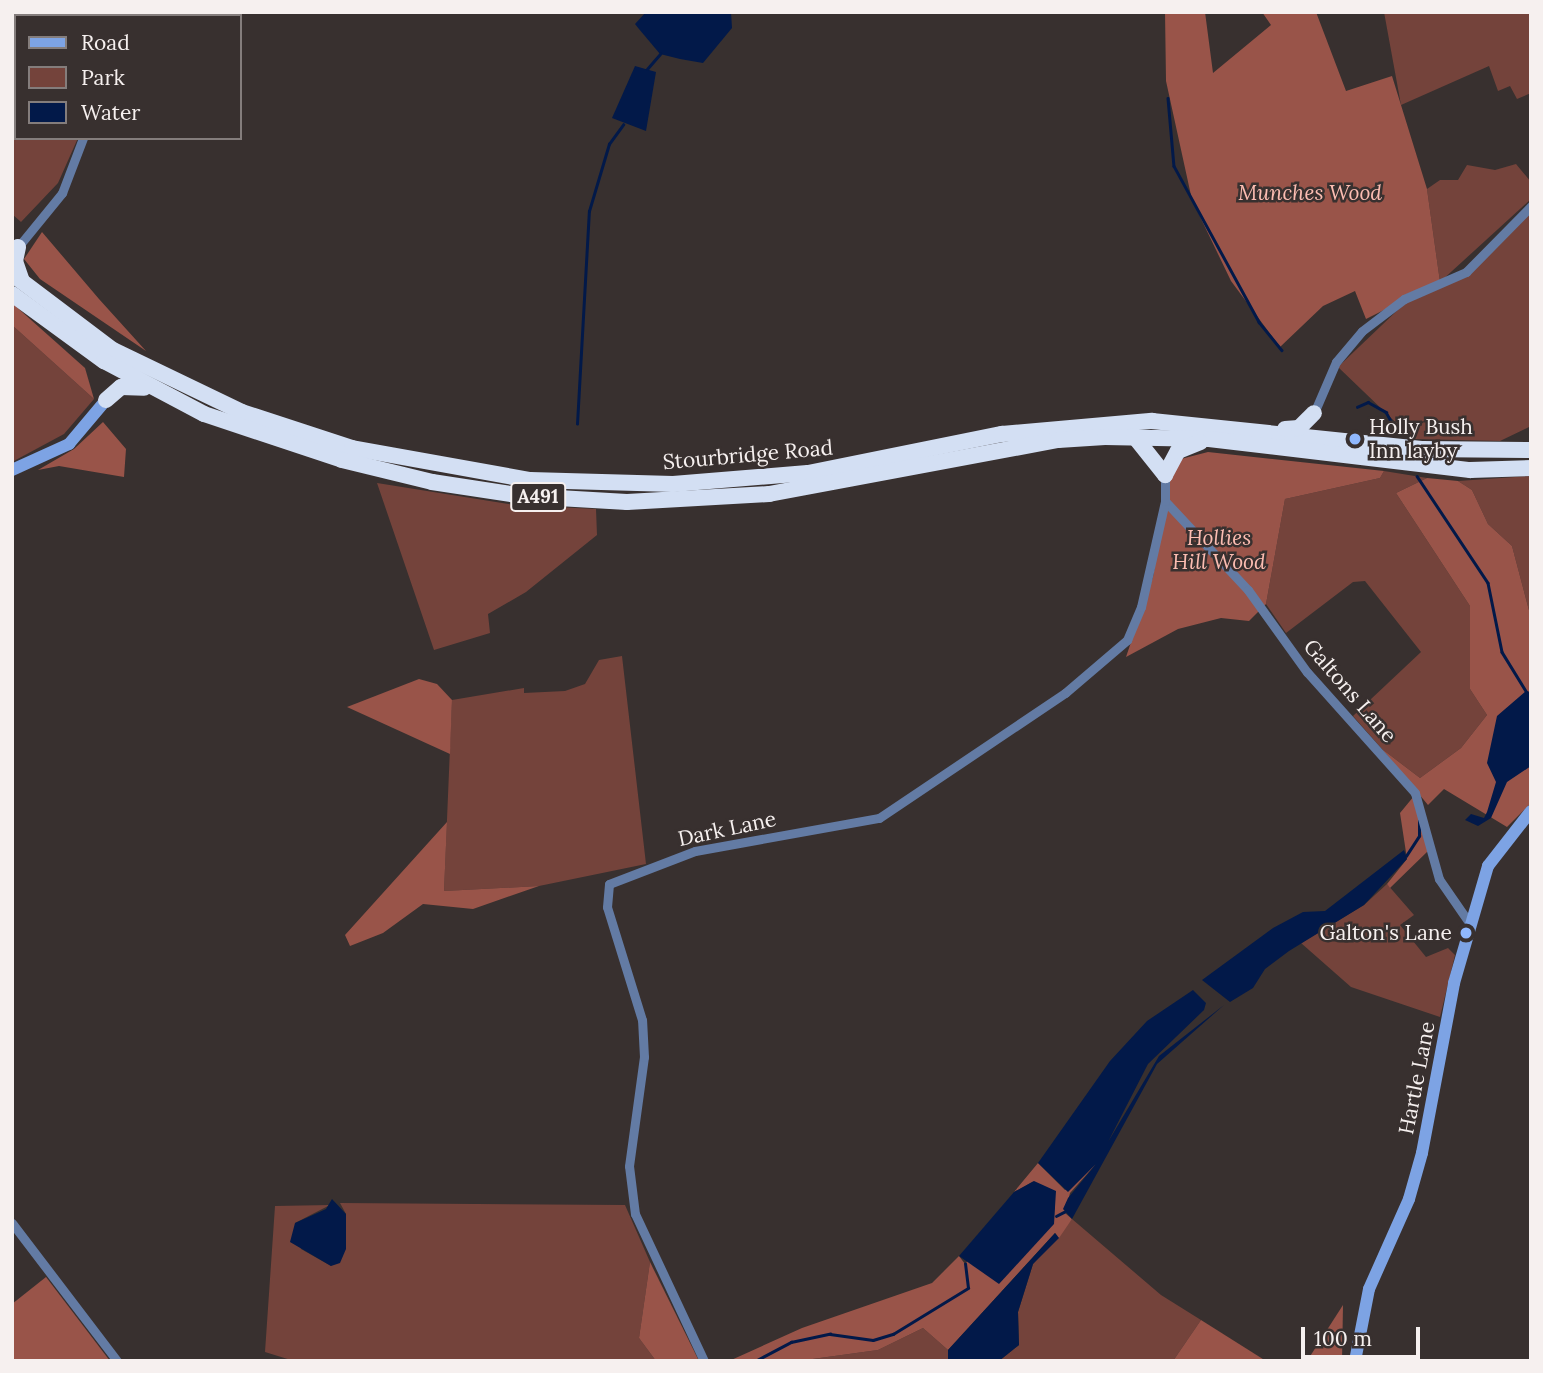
<!DOCTYPE html>
<html>
<head>
<meta charset="utf-8">
<style>
	body { margin:0 }
	#map { position:relative; width:1543px; height:1373px; overflow:hidden; background:#38302f; font-family:Lora,serif }
	div>[style] { position:absolute }
	[style*='--x'] { left:calc(var(--x)*1px); top:calc(var(--y)*1px); width:calc(var(--w)*1px); rotate:calc(var(--a)*1deg) }
	.green>* { inset:0; background:#74433b }
	.forest>* { inset:0; background:#995449 }
	.water>* { inset:0; background:#021949 }
	.stream>* { height:2.5px; margin:-1.25px; padding:0 1.25px; transform-origin:1.25px; border-radius:1.25px; background:#021949 }
	.street>* { height:9px; margin:-4.5px; padding:0 4.5px; transform-origin:4.5px; border-radius:4.5px; background:#637ba4 }
	.secondary>* { height:12px; margin:-6px; padding:0 6px; transform-origin:6px; border-radius:6px; background:#7da3e4 }
	.highway>* { height:16px; margin:-8px; padding:0 8px; transform-origin:8px; border-radius:8px; background:#d3dff3 }
	.dots>* { width:19px; height:19px; translate:-50% -50%; box-sizing:border-box; border:4px solid #38302f; border-radius:50% }
	span { translate:-50% -50%; white-space:nowrap; text-align:center; line-height:1.15; -webkit-text-stroke:5px #38302f; paint-order:stroke }
	.shield-label span { padding:2px 5px; background:#38302f; border:2px solid; border-radius:5px; -webkit-text-stroke-width:0 }
	.shield-label { font-size:19px; color:#f6f0ef; font-weight:700 }
	.park-label { font-size:21px; color:#fcbdb2; font-style:italic }
	.poi-label { font-size:21px; color:#f6f0ef }
	.left { translate:0 -50%; text-align:left }
	.right { translate:-100% -50%; text-align:right }
	.street-label { font-size:21px; color:#f6f0ef }
	.frame { position:absolute; inset:0; border:14px solid #f6f0ef; pointer-events:none }
	.legend { position:absolute; left:14px; top:14px; width:228px; height:126px; box-sizing:border-box; background:#38302f; border:2px solid #847d7c; margin:0; padding:9px 12px; list-style:none; font-size:21px; color:#f6f0ef }
	.legend li { display:flex; align-items:center; gap:14px; height:35px }
	.legend b { width:35px; border:2px solid #847d7c }
	.scale { position:absolute; left:1301px; top:1327px; width:119px; height:32px; box-sizing:border-box; border:4px solid #f6f0ef; border-top:0; padding-left:9px; font-size:21px; line-height:24px; white-space:nowrap; color:#f6f0ef; -webkit-text-stroke:5px #38302f; paint-order:stroke }
</style>
</head>
<body>
<div id="map">
	<div class="green">
		<div style="clip-path:polygon(12px 12px,122px 12px,16px 16px,16px 138px,78px 138px,58px 183px,21px 222px,12px 214px)"></div>
		<div style="clip-path:polygon(1384px 12px,1531px 12px,1531px 93px,1517px 99px,1510px 86px,1498px 91px,1489px 66px,1401px 105px)"></div>
		<div style="clip-path:polygon(1516px 164px,1531px 182px,1531px 199px,1440px 282px,1427px 189px,1440px 180px,1458px 180px,1467px 165px,1495px 170px)"></div>
		<div style="clip-path:polygon(1531px 212px,1531px 426px,1500px 441px,1413px 439px,1338px 367px,1404px 304px,1469px 275px)"></div>
		<div style="clip-path:polygon(12px 325px,94px 399px,64px 434px,12px 462px)"></div>
		<div style="clip-path:polygon(1384px 471px,1427px 478px,1396px 493px,1470px 606px,1470px 689px,1487px 715px,1461px 748px,1420px 778px,1382px 749px,1353px 716px,1421px 652px,1365px 581px,1353px 582px,1286px 633px,1266px 604px,1285px 499px,1380px 478px)"></div>
		<div style="clip-path:polygon(1531px 476px,1531px 618px,1512px 546px,1488px 524px,1472px 490px,1458px 481px)"></div>
		<div style="clip-path:polygon(377px 483px,514px 505px,596px 509px,597px 535px,526px 592px,488px 614px,490px 633px,434px 650px)"></div>
		<div style="clip-path:polygon(622px 656px,646px 864px,539px 886px,444px 891px,452px 700px,524px 688px,524px 693px,565px 691px,585px 684px,599px 660px)"></div>
		<div style="clip-path:polygon(1387px 884px,1414px 915px,1400px 925px,1426px 957px,1448px 948px,1455px 955px,1440px 1017px,1351px 987px,1301px 943px,1364px 905px)"></div>
		<div style="clip-path:polygon(340px 1203px,625px 1205px,650px 1262px,639px 1338px,656px 1361px,294px 1361px,265px 1352px,275px 1206px,330px 1205px,295px 1223px,301px 1249px,331px 1266px,346px 1214px)"></div>
		<div style="clip-path:polygon(1072px 1219px,1161px 1295px,1201px 1320px,1173px 1361px,999px 1361px,1019px 1345px,1018px 1312px,1033px 1264px)"></div>
		<div style="clip-path:polygon(923px 1328px,948px 1350px,948px 1361px,798px 1361px,878px 1350px)"></div>
	</div>
	<div class="forest">
		<div style="clip-path:polygon(1165px 12px,1205px 12px,1213px 73px,1271px 25px,1262px 12px,1316px 12px,1346px 91px,1392px 76px,1427px 189px,1440px 282px,1366px 319px,1355px 291px,1323px 306px,1280px 347px,1231px 281px,1192px 200px,1166px 81px)"></div>
		<div style="clip-path:polygon(42px 232px,99px 299px,146px 351px,40px 279px,24px 259px)"></div>
		<div style="clip-path:polygon(12px 303px,85px 368px,94px 399px,12px 325px)"></div>
		<div style="clip-path:polygon(103px 422px,126px 449px,124px 477px,59px 466px,38px 470px,74px 449px)"></div>
		<div style="clip-path:polygon(1208px 452px,1384px 471px,1380px 478px,1285px 499px,1266px 604px,1249px 621px,1221px 618px,1178px 629px,1126px 657px,1153px 577px,1173px 461px)"></div>
		<div style="clip-path:polygon(1427px 478px,1458px 481px,1472px 490px,1488px 524px,1512px 546px,1531px 618px,1531px 803px,1507px 827px,1444px 789px,1428px 805px,1382px 749px,1420px 778px,1461px 748px,1487px 715px,1470px 689px,1470px 606px,1396px 493px)"></div>
		<div style="clip-path:polygon(419px 679px,437px 684px,452px 700px,450px 754px,347px 707px)"></div>
		<div style="clip-path:polygon(1414px 796px,1428px 851px,1390px 888px,1387px 884px,1407px 859px,1400px 813px)"></div>
		<div style="clip-path:polygon(447px 822px,444px 891px,539px 886px,473px 909px,423px 904px,383px 933px,350px 946px,345px 935px)"></div>
		<div style="clip-path:polygon(1038px 1163px,1065px 1190px,1096px 1164px,1070px 1193px,1065px 1213px,1072px 1219px,1059px 1238px,1055px 1233px,948px 1350px,923px 1328px,878px 1350px,798px 1361px,729px 1361px,802px 1328px,932px 1283px,959px 1256px,965px 1264px,1034px 1181px,1014px 1192px)"></div>
		<div style="clip-path:polygon(650px 1262px,699px 1361px,656px 1361px,639px 1338px)"></div>
		<div style="clip-path:polygon(46px 1277px,110px 1361px,12px 1361px,12px 1304px)"></div>
		<div style="clip-path:polygon(1343px 1305px,1342px 1361px,1307px 1361px)"></div>
		<div style="clip-path:polygon(1201px 1320px,1266px 1361px,1173px 1361px)"></div>
	</div>
	<div class="water">
		<div style="clip-path:polygon(646px 12px,731px 12px,732px 28px,703px 63px,680px 59px,660px 54px,639px 29px,635px 24px)"></div>
		<div style="clip-path:polygon(635px 66px,656px 72px,646px 131px,612px 118px)"></div>
		<div style="clip-path:polygon(1526px 691px,1531px 692px,1531px 766px,1507px 782px,1491px 818px,1478px 826px,1465px 820px,1471px 814px,1484px 818px,1487px 812px,1496px 782px,1487px 763px,1497px 716px)"></div>
		<div style="clip-path:polygon(1404px 850px,1407px 859px,1364px 905px,1289px 951px,1265px 969px,1253px 988px,1230px 1002px,1202px 980px,1273px 928px,1303px 912px,1325px 911px)"></div>
		<div style="clip-path:polygon(1193px 990px,1206px 1003px,1204px 1010px,1148px 1064px,1108px 1142px,1159px 1056px,1224px 1005px,1157px 1064px,1072px 1219px,1063px 1209px,1068px 1198px,1096px 1164px,1068px 1192px,1038px 1163px,1110px 1061px,1147px 1021px)"></div>
		<div style="clip-path:polygon(1034px 1181px,1056px 1191px,1054px 1224px,999px 1284px,959px 1256px,1014px 1192px)"></div>
		<div style="clip-path:polygon(332px 1199px,346px 1214px,346px 1249px,340px 1263px,331px 1266px,290px 1242px,295px 1223px,326px 1209px)"></div>
		<div style="clip-path:polygon(1055px 1233px,1059px 1238px,1033px 1264px,1018px 1312px,1019px 1345px,999px 1361px,948px 1361px,948px 1350px)"></div>
	</div>
	<div class="stream">
		<div style="--x:647;--y:69;--w:20;--a:-49"></div>
		<div style="--x:1168;--y:98;--w:68;--a:85"></div>
		<div style="--x:1174;--y:166;--w:178;--a:61.4"></div>
		<div style="--x:1259;--y:322;--w:36;--a:51"></div>
		<div style="--x:1357;--y:407;--w:12;--a:-24"></div>
		<div style="--x:1368;--y:402;--w:21;--a:29"></div>
		<div style="--x:1386;--y:412;--w:18;--a:61"></div>
		<div style="--x:577;--y:424;--w:213;--a:-86.8"></div>
		<div style="--x:589;--y:211;--w:70;--a:-73.4"></div>
		<div style="--x:609;--y:144;--w:24;--a:-54"></div>
		<div style="--x:1417;--y:476;--w:128;--a:56.4"></div>
		<div style="--x:1488;--y:583;--w:70;--a:78.5"></div>
		<div style="--x:1502;--y:652;--w:46;--a:58.4"></div>
		<div style="--x:1406;--y:856;--w:24;--a:-57"></div>
		<div style="--x:1419;--y:836;--w:15;--a:-90"></div>
		<div style="--x:1056;--y:1216;--w:9;--a:-27"></div>
		<div style="--x:755;--y:1361;--w:41;--a:-27.8"></div>
		<div style="--x:791;--y:1342;--w:40;--a:-12"></div>
		<div style="--x:830;--y:1334;--w:43;--a:7.9"></div>
		<div style="--x:873;--y:1340;--w:21;--a:-17"></div>
		<div style="--x:893;--y:1334;--w:88;--a:-31.5"></div>
		<div style="--x:968;--y:1288;--w:24;--a:-97"></div>
	</div>
	<div class="street">
		<div style="--x:131;--y:16;--w:4;--a:-76"></div>
		<div style="--x:18;--y:247;--w:70;--a:-50.8"></div>
		<div style="--x:62;--y:193;--w:59;--a:-69.1"></div>
		<div style="--x:1314;--y:413;--w:56;--a:-66.7"></div>
		<div style="--x:1336;--y:362;--w:40;--a:-50"></div>
		<div style="--x:1362;--y:331;--w:53;--a:-37.3"></div>
		<div style="--x:1404;--y:299;--w:68;--a:-23.5"></div>
		<div style="--x:1466;--y:272;--w:93;--a:-45.4"></div>
		<div style="--x:1165;--y:501;--w:122;--a:47"></div>
		<div style="--x:1248;--y:590;--w:101;--a:54.3"></div>
		<div style="--x:1307;--y:672;--w:162;--a:48.2"></div>
		<div style="--x:1415;--y:793;--w:89;--a:74.4"></div>
		<div style="--x:1439;--y:879;--w:55;--a:55.4"></div>
		<div style="--x:12;--y:1223;--w:173;--a:52.7"></div>
		<div style="--x:704;--y:1361;--w:162;--a:-115.1"></div>
		<div style="--x:635;--y:1214;--w:48;--a:-97.1"></div>
		<div style="--x:629;--y:1166;--w:110;--a:-82.2"></div>
		<div style="--x:644;--y:1057;--w:37;--a:-93"></div>
		<div style="--x:642;--y:1020;--w:118;--a:-107.2"></div>
		<div style="--x:607;--y:907;--w:23;--a:-85"></div>
		<div style="--x:609;--y:884;--w:92;--a:-21"></div>
		<div style="--x:695;--y:851;--w:187;--a:-10.2"></div>
		<div style="--x:879;--y:818;--w:224;--a:-33.9"></div>
		<div style="--x:1065;--y:693;--w:82;--a:-40.5"></div>
		<div style="--x:1127;--y:640;--w:36;--a:-67"></div>
		<div style="--x:1141;--y:607;--w:109;--a:-77.2"></div>
		<div style="--x:1165;--y:501;--w:26;--a:-90"></div>
	</div>
	<div class="secondary">
		<div style="--x:12;--y:470;--w:63;--a:-24.5"></div>
		<div style="--x:69;--y:444;--w:57;--a:-49.9"></div>
		<div style="--x:1355;--y:1361;--w:73;--a:-79"></div>
		<div style="--x:1369;--y:1289;--w:98;--a:-66"></div>
		<div style="--x:1409;--y:1199;--w:48;--a:-74.2"></div>
		<div style="--x:1422;--y:1153;--w:173;--a:-79.3"></div>
		<div style="--x:1454;--y:983;--w:122;--a:-73.8"></div>
		<div style="--x:1488;--y:866;--w:70;--a:-52"></div>
	</div>
	<div class="highway">
		<div style="--x:18;--y:247;--w:14;--a:102"></div>
		<div style="--x:15;--y:261;--w:21;--a:71"></div>
		<div style="--x:12;--y:274;--w:126;--a:37"></div>
		<div style="--x:113;--y:350;--w:143;--a:25.7"></div>
		<div style="--x:242;--y:412;--w:116;--a:18.1"></div>
		<div style="--x:352;--y:448;--w:181;--a:10.2"></div>
		<div style="--x:530;--y:480;--w:143;--a:1.6"></div>
		<div style="--x:673;--y:484;--w:135;--a:-4.7"></div>
		<div style="--x:808;--y:473;--w:198;--a:-11.4"></div>
		<div style="--x:1002;--y:434;--w:151;--a:-5"></div>
		<div style="--x:1152;--y:421;--w:271;--a:5.9"></div>
		<div style="--x:1422;--y:449;--w:109;--a:0.5"></div>
		<div style="--x:12;--y:294;--w:114;--a:36.1"></div>
		<div style="--x:104;--y:361;--w:113;--a:27.9"></div>
		<div style="--x:204;--y:414;--w:145;--a:18.4"></div>
		<div style="--x:342;--y:460;--w:93;--a:13.7"></div>
		<div style="--x:432;--y:482;--w:93;--a:8.7"></div>
		<div style="--x:524;--y:496;--w:103;--a:3.3"></div>
		<div style="--x:627;--y:502;--w:142;--a:-3.2"></div>
		<div style="--x:769;--y:494;--w:294;--a:-10.6"></div>
		<div style="--x:1058;--y:440;--w:47;--a:-3.7"></div>
		<div style="--x:1105;--y:437;--w:104;--a:1.1"></div>
		<div style="--x:1209;--y:439;--w:263;--a:6.8"></div>
		<div style="--x:1470;--y:470;--w:61;--a:-1.9"></div>
		<div style="--x:106;--y:400;--w:20;--a:-41"></div>
		<div style="--x:121;--y:387;--w:23;--a:2"></div>
		<div style="--x:1285;--y:429;--w:14;--a:-4"></div>
		<div style="--x:1299;--y:428;--w:21;--a:-45"></div>
		<div style="--x:1134;--y:436;--w:50;--a:51.5"></div>
		<div style="--x:1165;--y:475;--w:27;--a:-62"></div>
		<div style="--x:1178;--y:451;--w:24;--a:-22"></div>
	</div>
	<div class="dots">
		<div style="left:1355px;top:439px;background:#90b8fd"></div>
		<div style="left:1466px;top:933px;background:#90b8fd"></div>
	</div>
	<div class="shield-label">
		<span style="left:538px;top:497px">A491</span>
	</div>
	<div class="park-label">
		<span style="left:1310px;top:193px">Munches Wood</span>
		<span style="left:1219px;top:550px">Hollies<br>Hill Wood</span>
	</div>
	<div class="poi-label">
		<span class="left" style="left:1369px;top:439px">Holly Bush<br>Inn layby</span>
		<span class="right" style="left:1452px;top:933px">Galton's Lane</span>
	</div>
	<div class="street-label">
		<span style="left:748px;top:455px;rotate:-5deg">Stourbridge Road</span>
		<span style="left:1350px;top:691px;rotate:49deg">Galtons Lane</span>
		<span style="left:727px;top:829px;rotate:-12deg">Dark Lane</span>
		<span style="left:1417px;top:1078px;rotate:-79deg">Hartle Lane</span>
	</div>
	<div class="frame"></div>
	<ul class="legend">
	<li><b style="height:9px;background:#7da3e4"></b>Road</li>
	<li><b style="height:19px;background:#74433b"></b>Park</li>
	<li><b style="height:19px;background:#021949"></b>Water</li>
	</ul>
	<div class="scale">100 m</div>
</div>
</body>
</html>
